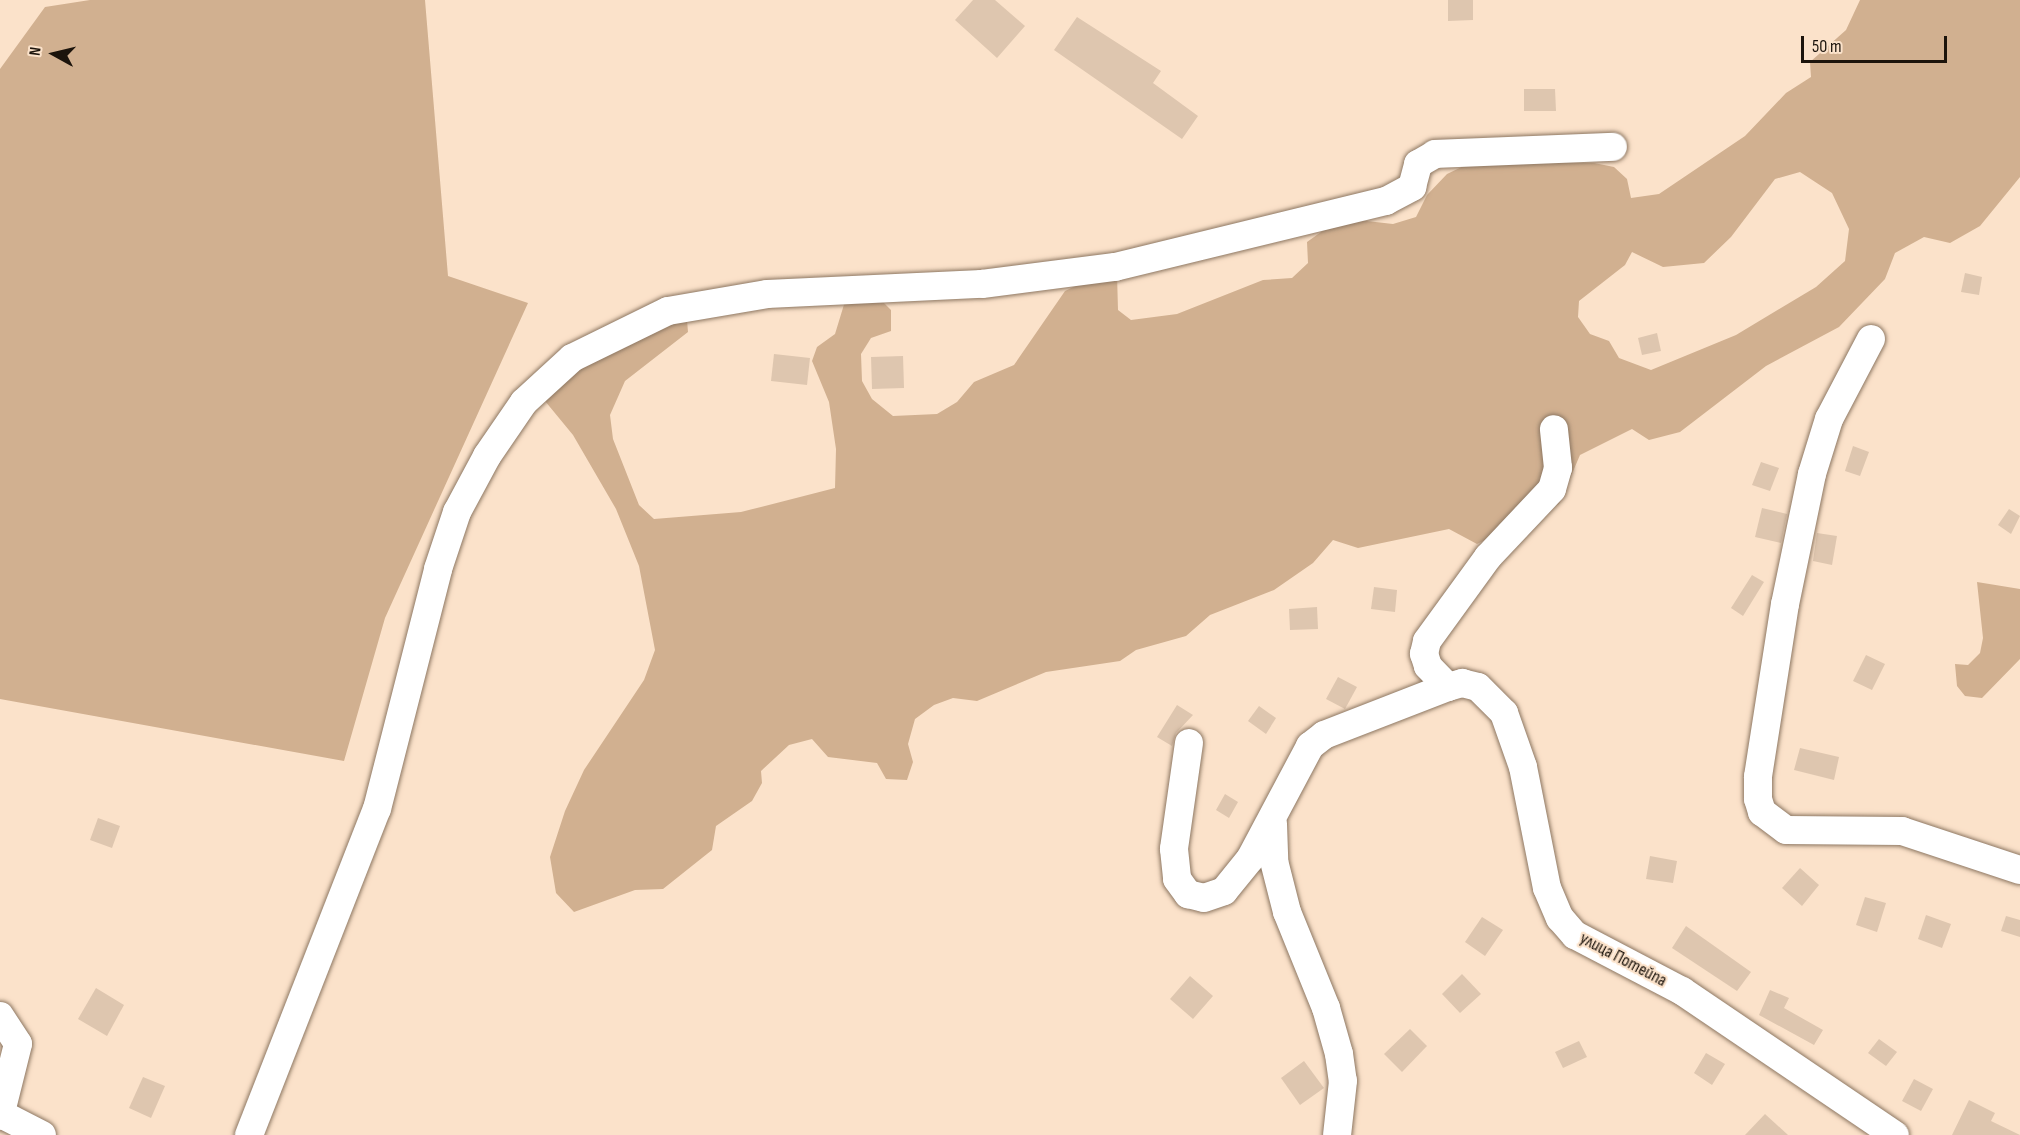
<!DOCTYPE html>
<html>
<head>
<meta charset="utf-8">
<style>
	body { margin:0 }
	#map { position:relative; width:2020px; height:1135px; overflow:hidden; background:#fbe2ca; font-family:"Sofia Sans Condensed",sans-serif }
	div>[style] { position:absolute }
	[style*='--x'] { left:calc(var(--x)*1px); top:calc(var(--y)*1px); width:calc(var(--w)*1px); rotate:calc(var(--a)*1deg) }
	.green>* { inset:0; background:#d1b090 }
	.building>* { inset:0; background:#dec6af }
	.roads { filter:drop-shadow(0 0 2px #8d7762) drop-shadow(0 0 2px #8d7762) }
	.minor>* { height:28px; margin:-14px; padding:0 14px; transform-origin:14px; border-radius:14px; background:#fff }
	span { translate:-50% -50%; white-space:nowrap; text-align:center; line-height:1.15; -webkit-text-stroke:4.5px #fbe2ca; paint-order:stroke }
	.street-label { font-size:18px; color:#1c140c }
	.north { position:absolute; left:24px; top:24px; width:60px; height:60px; -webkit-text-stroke:4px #fbe2ca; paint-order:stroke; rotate:278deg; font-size:16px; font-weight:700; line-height:24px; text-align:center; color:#1c140c }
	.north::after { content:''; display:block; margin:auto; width:21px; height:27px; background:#1c140c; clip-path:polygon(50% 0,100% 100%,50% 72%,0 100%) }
	.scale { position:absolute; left:1801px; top:36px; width:146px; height:27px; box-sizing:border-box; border:3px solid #1c140c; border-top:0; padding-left:8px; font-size:18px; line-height:21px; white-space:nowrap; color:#1c140c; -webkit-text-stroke:4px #fbe2ca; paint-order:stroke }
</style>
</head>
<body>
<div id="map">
	<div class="green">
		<div style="clip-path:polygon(90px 0,425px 0,448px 276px,528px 303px,385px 618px,344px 761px,0 699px,0 69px,45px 7px)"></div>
		<div style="clip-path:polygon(evenodd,1860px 0,2020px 0,2020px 177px,1980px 226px,1950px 243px,1924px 237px,1895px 253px,1885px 279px,1839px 327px,1766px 366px,1680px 432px,1649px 440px,1632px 429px,1580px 455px,1559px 504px,1477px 544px,1449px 529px,1358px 548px,1333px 540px,1313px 563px,1274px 590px,1210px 615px,1186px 636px,1136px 650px,1120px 661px,1046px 672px,977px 701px,953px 698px,934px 705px,915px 719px,908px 744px,913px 762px,907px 780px,886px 779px,877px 763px,828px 757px,812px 739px,789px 745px,761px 771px,762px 783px,752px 801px,716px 826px,712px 850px,663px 889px,635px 890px,574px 912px,556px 893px,550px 857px,565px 811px,584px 770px,644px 680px,655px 650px,639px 566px,616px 509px,573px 435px,545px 401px,581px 358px,674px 318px,687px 320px,688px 332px,625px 381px,610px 415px,613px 439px,639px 505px,654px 519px,741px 512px,835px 488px,836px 449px,829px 402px,812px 361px,817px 347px,835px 334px,846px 298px,876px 295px,891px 310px,891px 331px,871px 338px,861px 354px,862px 381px,872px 399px,893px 416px,937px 414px,957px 402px,974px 382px,1014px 365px,1065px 291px,1090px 279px,1117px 274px,1118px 310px,1131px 320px,1177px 314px,1263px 280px,1292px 278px,1308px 263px,1307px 242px,1328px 227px,1349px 219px,1393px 224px,1416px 217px,1427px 195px,1447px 174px,1470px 163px,1594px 163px,1614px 167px,1627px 179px,1631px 198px,1659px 194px,1745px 136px,1786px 93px,1811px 77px,1810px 62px,1846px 30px,1860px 0,1800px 172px,1832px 193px,1849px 229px,1845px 261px,1816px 287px,1736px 335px,1651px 370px,1619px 358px,1609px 341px,1590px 334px,1578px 317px,1579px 301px,1625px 265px,1632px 252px,1663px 267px,1704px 263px,1731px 237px,1775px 179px,1800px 172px)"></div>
		<div style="clip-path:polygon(1977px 582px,2020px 589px,2020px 659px,1982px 698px,1965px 696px,1957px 686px,1955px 664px,1968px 665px,1980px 653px,1983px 638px)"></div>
	</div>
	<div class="building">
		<div style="clip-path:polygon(973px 0,995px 0,1025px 26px,997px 58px,955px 20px)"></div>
		<div style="clip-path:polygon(1448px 0,1473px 0,1473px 20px,1448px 21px)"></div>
		<div style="clip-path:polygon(1077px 17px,1161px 71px,1153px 83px,1198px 116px,1182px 139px,1054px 50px)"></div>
		<div style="clip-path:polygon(1524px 89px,1555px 89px,1556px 111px,1524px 111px)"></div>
		<div style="clip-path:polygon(1965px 273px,1982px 277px,1979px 295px,1961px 292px)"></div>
		<div style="clip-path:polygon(1657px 333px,1661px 351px,1642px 355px,1638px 338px)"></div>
		<div style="clip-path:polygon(774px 354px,810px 358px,807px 385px,771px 381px)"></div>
		<div style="clip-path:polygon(903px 356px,904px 388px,872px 389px,871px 357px)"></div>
		<div style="clip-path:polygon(1853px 446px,1869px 452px,1860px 476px,1845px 471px)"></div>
		<div style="clip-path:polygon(1761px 462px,1779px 468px,1770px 491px,1752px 485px)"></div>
		<div style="clip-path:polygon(1762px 508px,1787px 514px,1781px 543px,1755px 537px)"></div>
		<div style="clip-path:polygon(2009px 509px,2020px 516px,2011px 534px,1998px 525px)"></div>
		<div style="clip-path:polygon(1817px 533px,1837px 536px,1832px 565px,1813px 561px)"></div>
		<div style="clip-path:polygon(1752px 575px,1764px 582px,1743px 616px,1731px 608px)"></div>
		<div style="clip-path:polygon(1374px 587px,1397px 590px,1395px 612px,1371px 609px)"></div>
		<div style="clip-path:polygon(1317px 607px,1318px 629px,1290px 630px,1289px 609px)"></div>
		<div style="clip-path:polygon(1866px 655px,1885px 664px,1872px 690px,1853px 681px)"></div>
		<div style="clip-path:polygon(1338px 677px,1357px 687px,1345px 709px,1326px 699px)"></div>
		<div style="clip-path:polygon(1177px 705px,1193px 715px,1176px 733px,1172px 746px,1157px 737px)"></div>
		<div style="clip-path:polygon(1259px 706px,1276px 718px,1266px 734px,1248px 721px)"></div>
		<div style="clip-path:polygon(1800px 748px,1839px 757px,1834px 780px,1794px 770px)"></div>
		<div style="clip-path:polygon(1225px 794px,1238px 802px,1229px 818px,1216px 810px)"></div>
		<div style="clip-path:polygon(98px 818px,120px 826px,112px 848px,90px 840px)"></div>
		<div style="clip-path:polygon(1650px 856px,1677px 861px,1673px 883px,1646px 879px)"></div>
		<div style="clip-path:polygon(1800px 868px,1819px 885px,1802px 906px,1782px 888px)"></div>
		<div style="clip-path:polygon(1865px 897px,1886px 903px,1877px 932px,1856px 925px)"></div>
		<div style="clip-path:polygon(1926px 915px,1951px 924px,1942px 948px,1918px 939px)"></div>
		<div style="clip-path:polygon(2006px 916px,2020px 920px,2020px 937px,2001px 931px)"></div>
		<div style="clip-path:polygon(1482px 917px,1503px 930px,1485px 956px,1465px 942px)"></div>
		<div style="clip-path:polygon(1686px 926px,1751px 972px,1737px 991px,1672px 948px)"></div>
		<div style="clip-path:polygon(1462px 974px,1481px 994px,1460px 1013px,1442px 994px)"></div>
		<div style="clip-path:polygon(1190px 976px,1213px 996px,1193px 1019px,1170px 999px)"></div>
		<div style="clip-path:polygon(96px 988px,124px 1005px,107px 1036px,78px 1019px)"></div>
		<div style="clip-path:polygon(1770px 990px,1789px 998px,1784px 1008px,1823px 1030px,1814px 1045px,1759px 1015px)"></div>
		<div style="clip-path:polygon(1410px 1029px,1427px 1046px,1402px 1072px,1384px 1054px)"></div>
		<div style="clip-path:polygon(1879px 1039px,1897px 1052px,1886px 1066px,1868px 1053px)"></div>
		<div style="clip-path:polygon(1579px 1041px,1587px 1057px,1563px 1068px,1555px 1052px)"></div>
		<div style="clip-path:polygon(1706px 1053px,1725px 1064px,1712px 1085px,1694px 1073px)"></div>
		<div style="clip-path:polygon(1304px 1061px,1324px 1088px,1300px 1105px,1281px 1078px)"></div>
		<div style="clip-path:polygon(143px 1077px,165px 1086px,151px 1118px,129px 1108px)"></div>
		<div style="clip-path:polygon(1914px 1079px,1933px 1089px,1921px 1111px,1902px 1101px)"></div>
		<div style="clip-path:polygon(1969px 1100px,1995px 1113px,1991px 1121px,2020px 1135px,1952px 1135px)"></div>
		<div style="clip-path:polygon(1765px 1114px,1788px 1135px,1745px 1135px)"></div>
	</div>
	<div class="roads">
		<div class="minor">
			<div style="--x:1871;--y:339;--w:90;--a:117.7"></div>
			<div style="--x:1829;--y:419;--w:58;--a:107.2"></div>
			<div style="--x:1812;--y:474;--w:133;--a:101.7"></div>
			<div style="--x:1785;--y:604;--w:175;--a:98.9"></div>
			<div style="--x:1758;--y:777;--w:22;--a:90"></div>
			<div style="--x:1758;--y:799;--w:14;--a:73"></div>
			<div style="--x:1762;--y:812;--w:30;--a:37"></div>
			<div style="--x:1786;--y:830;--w:116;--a:0.5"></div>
			<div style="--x:1902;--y:831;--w:124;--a:18.3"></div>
			<div style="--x:1448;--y:687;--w:29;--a:-134"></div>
			<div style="--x:1428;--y:666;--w:13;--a:-108"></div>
			<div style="--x:1424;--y:654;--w:13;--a:-77"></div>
			<div style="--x:1427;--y:641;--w:104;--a:-54"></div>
			<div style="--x:1488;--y:557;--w:93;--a:-46.7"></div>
			<div style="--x:1552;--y:489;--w:22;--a:-74"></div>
			<div style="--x:1558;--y:468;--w:39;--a:-96"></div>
			<div style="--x:1189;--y:743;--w:107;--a:98.1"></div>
			<div style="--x:1174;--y:849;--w:30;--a:84"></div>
			<div style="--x:1177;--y:879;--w:19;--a:54"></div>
			<div style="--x:1188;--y:894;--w:16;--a:14"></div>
			<div style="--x:1204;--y:898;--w:21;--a:-19"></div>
			<div style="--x:1224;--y:891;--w:41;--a:-50.9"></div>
			<div style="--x:1250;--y:859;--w:128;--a:-62"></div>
			<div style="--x:1310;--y:746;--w:18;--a:-38"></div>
			<div style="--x:1324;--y:735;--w:133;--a:-21.2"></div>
			<div style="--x:1448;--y:687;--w:15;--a:-16"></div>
			<div style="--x:1462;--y:683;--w:16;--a:14"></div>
			<div style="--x:1478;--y:687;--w:37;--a:45"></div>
			<div style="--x:1504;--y:713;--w:57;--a:70.6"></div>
			<div style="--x:1523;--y:767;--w:123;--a:78.8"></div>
			<div style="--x:1547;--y:888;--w:33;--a:67"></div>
			<div style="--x:1560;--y:918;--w:23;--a:49"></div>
			<div style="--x:1575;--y:935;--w:121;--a:27.6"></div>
			<div style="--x:1682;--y:991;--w:257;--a:34.1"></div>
			<div style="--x:1273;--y:824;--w:37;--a:88"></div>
			<div style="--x:1274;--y:861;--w:53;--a:75.7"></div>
			<div style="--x:1287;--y:912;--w:104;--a:67.9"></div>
			<div style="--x:1326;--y:1008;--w:48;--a:74.2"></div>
			<div style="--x:1339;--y:1054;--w:27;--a:82"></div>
			<div style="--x:1343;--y:1081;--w:54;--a:96.3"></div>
			<div style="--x:0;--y:1016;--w:33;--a:57"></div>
			<div style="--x:18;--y:1044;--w:74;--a:104"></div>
			<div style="--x:1;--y:1114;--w:46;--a:27.1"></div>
			<div style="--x:249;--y:1135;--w:350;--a:-68.6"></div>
			<div style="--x:377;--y:809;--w:248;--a:-75.7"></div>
			<div style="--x:438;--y:569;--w:60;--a:-71.6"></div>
			<div style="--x:457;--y:512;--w:64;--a:-61.8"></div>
			<div style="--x:487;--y:456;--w:65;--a:-55.6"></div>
			<div style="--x:524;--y:402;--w:65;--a:-42.5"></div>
			<div style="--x:572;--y:358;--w:107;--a:-26.1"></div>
			<div style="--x:668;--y:311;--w:100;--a:-9.7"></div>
			<div style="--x:767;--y:294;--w:215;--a:-2.7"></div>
			<div style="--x:982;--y:284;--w:134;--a:-7.3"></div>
			<div style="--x:1115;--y:267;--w:279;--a:-13.7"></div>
			<div style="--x:1386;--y:201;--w:30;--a:-28"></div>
			<div style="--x:1412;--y:187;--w:24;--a:-75"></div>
			<div style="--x:1418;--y:164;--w:20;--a:-30"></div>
			<div style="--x:1435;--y:154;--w:178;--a:-2.3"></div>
		</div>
	</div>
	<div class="street-label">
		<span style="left:1623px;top:960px;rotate:28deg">улица Потейпа</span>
	</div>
	<div class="north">N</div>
	<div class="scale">50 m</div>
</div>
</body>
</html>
